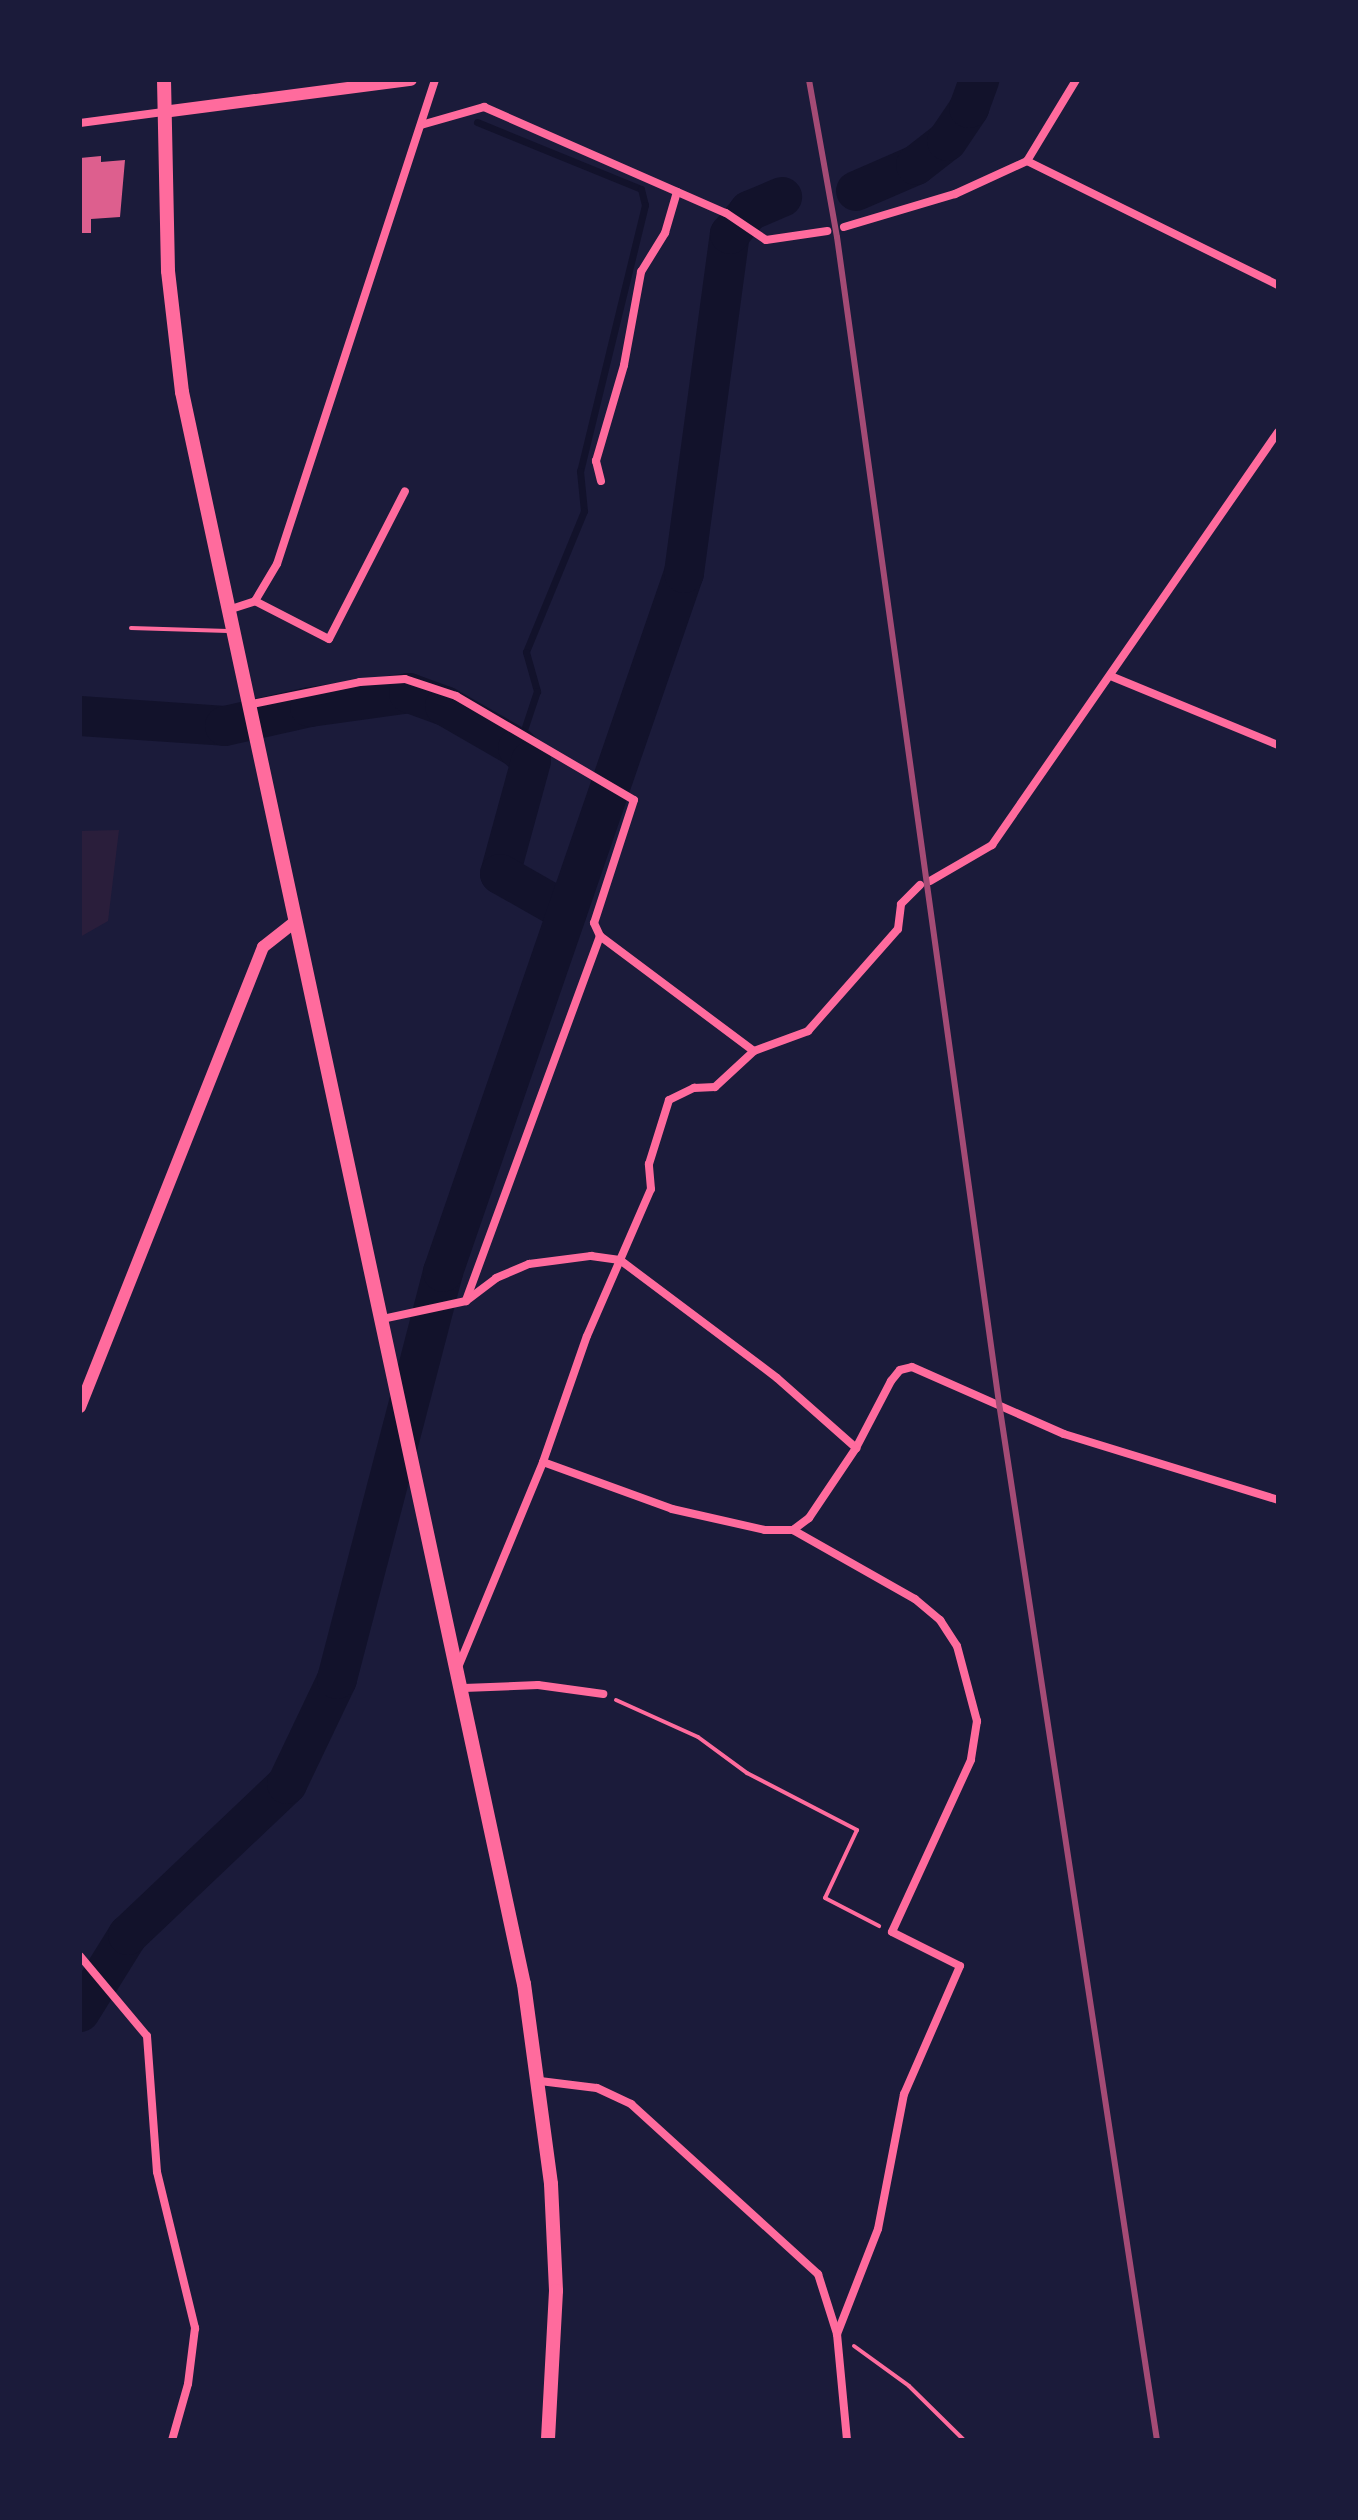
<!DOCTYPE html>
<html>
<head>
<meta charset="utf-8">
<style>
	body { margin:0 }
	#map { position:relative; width:1358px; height:2520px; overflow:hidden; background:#1b1b3a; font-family:Barlow,sans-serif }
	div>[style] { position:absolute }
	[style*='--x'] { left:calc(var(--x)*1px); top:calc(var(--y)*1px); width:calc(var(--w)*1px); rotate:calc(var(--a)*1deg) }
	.green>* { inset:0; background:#2a1e3b }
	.stream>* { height:7px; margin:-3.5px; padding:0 3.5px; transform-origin:3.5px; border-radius:3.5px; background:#12122b }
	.river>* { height:40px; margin:-20px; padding:0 20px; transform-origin:20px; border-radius:20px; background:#12122b }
	.building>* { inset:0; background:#dd5f8e }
	.path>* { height:4px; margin:-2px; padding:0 2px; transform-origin:2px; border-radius:2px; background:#ff6b9d }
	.service>* { height:4px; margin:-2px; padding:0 2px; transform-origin:2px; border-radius:2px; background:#ff6b9d }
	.minor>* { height:8px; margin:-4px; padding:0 4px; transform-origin:4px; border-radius:4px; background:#ff6b9d }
	.secondary>* { height:12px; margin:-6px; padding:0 6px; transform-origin:6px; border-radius:6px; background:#ff6b9d }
	.trunk>* { height:14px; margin:-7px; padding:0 7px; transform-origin:7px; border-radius:7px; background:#ff6b9d }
	.rail>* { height:6px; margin:-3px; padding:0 3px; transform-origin:3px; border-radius:3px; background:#a44b75 }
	span { translate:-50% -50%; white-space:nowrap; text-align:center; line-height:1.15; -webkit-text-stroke:7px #1b1b3a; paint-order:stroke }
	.frame { position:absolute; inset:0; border:82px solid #1b1b3a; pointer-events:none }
</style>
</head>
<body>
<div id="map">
	<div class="green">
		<div style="clip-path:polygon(119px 830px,108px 921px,80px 937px,80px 831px)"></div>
	</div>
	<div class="stream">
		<div style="--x:477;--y:122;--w:177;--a:22.2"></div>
		<div style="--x:641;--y:189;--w:16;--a:76"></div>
		<div style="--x:645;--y:205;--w:274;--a:103.7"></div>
		<div style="--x:580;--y:471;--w:40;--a:84.3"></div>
		<div style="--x:584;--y:511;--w:152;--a:112.4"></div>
		<div style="--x:526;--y:652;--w:41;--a:74.2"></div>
		<div style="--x:537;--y:691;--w:60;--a:108.4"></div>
	</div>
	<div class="river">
		<div style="--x:856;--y:191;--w:65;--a:-23.4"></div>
		<div style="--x:916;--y:165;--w:39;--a:-38"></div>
		<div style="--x:947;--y:141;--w:40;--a:-56"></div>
		<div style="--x:969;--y:108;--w:30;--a:-70"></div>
		<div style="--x:80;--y:716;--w:145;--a:3.9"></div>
		<div style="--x:225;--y:726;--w:87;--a:-12.6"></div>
		<div style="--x:310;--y:707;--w:100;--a:-8"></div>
		<div style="--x:409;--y:693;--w:38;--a:20"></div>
		<div style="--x:445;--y:706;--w:84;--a:29.9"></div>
		<div style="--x:518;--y:748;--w:18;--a:45"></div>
		<div style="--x:531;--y:761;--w:117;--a:105.3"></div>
		<div style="--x:500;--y:874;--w:77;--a:29.6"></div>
		<div style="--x:80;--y:2012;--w:91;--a:-58.1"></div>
		<div style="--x:128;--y:1935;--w:219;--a:-43.5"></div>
		<div style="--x:287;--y:1784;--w:116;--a:-64.5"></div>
		<div style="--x:337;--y:1679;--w:421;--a:-75.4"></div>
		<div style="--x:443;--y:1272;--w:739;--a:-70.98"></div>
		<div style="--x:684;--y:573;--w:342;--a:-82.3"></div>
		<div style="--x:730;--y:234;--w:30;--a:-50"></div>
		<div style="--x:749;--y:211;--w:36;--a:-23"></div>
	</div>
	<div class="building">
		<div style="clip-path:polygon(101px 156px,101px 162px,125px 160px,120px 217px,91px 219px,91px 233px,80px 233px,80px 158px)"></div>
	</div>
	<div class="path">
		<div style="--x:616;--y:1700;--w:90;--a:24.3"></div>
		<div style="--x:698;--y:1737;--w:61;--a:36.3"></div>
		<div style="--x:747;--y:1773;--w:124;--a:27.4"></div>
		<div style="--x:857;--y:1830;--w:75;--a:115.2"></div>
		<div style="--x:825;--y:1898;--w:61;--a:27.4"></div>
		<div style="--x:854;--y:2346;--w:68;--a:36"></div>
		<div style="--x:909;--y:2386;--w:77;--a:44.5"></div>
	</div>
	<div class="service">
		<div style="--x:131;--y:628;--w:97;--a:1.8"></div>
	</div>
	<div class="minor">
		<div style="--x:80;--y:123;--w:84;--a:-7.5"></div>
		<div style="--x:421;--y:125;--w:66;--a:-15.9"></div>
		<div style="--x:484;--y:107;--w:264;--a:23.7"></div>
		<div style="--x:726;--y:213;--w:48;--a:34"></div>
		<div style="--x:766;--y:240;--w:62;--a:-8.4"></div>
		<div style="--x:1027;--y:161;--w:95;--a:-58.8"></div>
		<div style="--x:844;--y:227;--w:116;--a:-16.6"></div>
		<div style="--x:955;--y:194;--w:79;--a:-24.6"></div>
		<div style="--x:1027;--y:161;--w:280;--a:26.3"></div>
		<div style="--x:601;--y:481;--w:21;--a:-104"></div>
		<div style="--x:596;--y:461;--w:100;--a:-73.7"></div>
		<div style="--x:624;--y:365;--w:95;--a:-79.6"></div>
		<div style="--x:641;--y:272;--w:46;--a:-58.4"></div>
		<div style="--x:665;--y:233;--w:43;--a:-73.7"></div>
		<div style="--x:255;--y:601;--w:83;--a:27.2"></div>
		<div style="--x:329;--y:639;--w:166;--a:-62.8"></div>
		<div style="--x:228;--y:610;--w:28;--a:-18"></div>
		<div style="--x:255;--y:601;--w:43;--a:-59.3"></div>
		<div style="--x:277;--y:564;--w:509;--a:-71.92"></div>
		<div style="--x:1113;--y:677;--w:178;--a:22.4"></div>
		<div style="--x:247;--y:705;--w:115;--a:-11.5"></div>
		<div style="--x:360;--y:682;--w:45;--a:-3.8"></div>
		<div style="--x:405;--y:679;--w:54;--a:18.4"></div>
		<div style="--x:456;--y:696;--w:206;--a:30.3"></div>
		<div style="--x:634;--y:800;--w:129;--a:108"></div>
		<div style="--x:594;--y:923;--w:14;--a:65"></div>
		<div style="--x:600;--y:936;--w:389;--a:110.2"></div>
		<div style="--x:466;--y:1301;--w:85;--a:167.8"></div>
		<div style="--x:930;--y:881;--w:72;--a:-30.1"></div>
		<div style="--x:992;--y:845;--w:502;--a:-55.3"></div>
		<div style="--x:600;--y:936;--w:192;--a:36.8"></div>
		<div style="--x:466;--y:1301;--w:38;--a:-37"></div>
		<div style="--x:496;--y:1278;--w:36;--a:-23"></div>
		<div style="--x:529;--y:1264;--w:63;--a:-7.4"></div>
		<div style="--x:591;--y:1256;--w:29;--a:8"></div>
		<div style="--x:620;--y:1260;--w:196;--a:36.9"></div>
		<div style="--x:777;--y:1378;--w:106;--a:41.5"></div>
		<div style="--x:856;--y:1448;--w:76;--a:-62.4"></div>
		<div style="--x:891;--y:1381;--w:14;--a:-51"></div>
		<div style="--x:900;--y:1370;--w:12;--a:-14"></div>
		<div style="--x:912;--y:1367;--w:166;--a:23.8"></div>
		<div style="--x:1064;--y:1434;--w:224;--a:17.1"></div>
		<div style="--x:543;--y:1462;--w:137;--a:20"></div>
		<div style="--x:672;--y:1509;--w:95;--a:12.7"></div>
		<div style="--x:765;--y:1530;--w:28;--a:0"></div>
		<div style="--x:793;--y:1530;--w:20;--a:-37"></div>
		<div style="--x:809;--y:1518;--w:84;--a:-56.1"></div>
		<div style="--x:793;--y:1530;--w:140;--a:29.5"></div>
		<div style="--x:915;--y:1599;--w:33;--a:40"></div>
		<div style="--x:940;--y:1620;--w:31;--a:57"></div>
		<div style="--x:957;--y:1646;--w:78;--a:75.1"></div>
		<div style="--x:977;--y:1721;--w:39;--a:99"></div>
		<div style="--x:971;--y:1760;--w:189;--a:114.7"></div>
		<div style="--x:892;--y:1932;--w:76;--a:26.6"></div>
		<div style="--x:960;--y:1966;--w:140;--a:113.6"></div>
		<div style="--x:904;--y:2094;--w:137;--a:100.9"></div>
		<div style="--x:878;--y:2229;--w:113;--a:111.3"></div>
		<div style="--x:459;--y:1665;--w:220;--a:-67.5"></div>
		<div style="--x:543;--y:1462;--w:133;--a:-70.8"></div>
		<div style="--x:587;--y:1336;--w:160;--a:-66.5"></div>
		<div style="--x:651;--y:1189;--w:25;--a:-95"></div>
		<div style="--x:649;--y:1164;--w:67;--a:-72.6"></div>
		<div style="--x:669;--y:1100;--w:28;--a:-26"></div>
		<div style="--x:694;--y:1088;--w:21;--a:-3"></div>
		<div style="--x:715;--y:1087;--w:53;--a:-42.7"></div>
		<div style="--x:754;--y:1051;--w:58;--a:-20.3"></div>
		<div style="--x:808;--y:1031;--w:136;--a:-48.6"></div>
		<div style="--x:898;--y:929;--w:25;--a:-83"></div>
		<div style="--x:901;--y:904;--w:27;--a:-45"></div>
		<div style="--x:464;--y:1688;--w:74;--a:-2.3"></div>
		<div style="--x:538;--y:1685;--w:66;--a:7.9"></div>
		<div style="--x:80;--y:1956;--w:104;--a:50.1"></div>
		<div style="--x:147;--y:2036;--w:136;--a:85.8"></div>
		<div style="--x:157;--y:2172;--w:161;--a:76.3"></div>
		<div style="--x:195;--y:2328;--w:56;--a:97.1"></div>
		<div style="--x:188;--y:2384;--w:58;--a:105.9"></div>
		<div style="--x:540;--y:2081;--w:57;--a:7"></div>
		<div style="--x:597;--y:2088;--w:38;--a:25"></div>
		<div style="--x:631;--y:2104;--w:253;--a:42.3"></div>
		<div style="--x:818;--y:2274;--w:63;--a:72.4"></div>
		<div style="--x:837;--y:2334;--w:106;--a:84.6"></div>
	</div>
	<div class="secondary">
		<div style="--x:163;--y:112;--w:250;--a:-7.4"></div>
		<div style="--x:80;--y:1407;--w:495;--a:-68.3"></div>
		<div style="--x:263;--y:947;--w:42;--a:-38.2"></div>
	</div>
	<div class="trunk">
		<div style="--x:164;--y:80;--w:191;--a:88.8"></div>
		<div style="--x:168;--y:271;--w:122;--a:83.4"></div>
		<div style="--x:182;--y:392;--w:1628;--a:77.88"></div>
		<div style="--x:524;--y:1984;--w:202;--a:82.3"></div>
		<div style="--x:551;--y:2184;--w:107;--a:87.3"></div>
		<div style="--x:556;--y:2291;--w:149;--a:93.1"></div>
	</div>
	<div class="rail">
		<div style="--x:809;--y:80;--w:159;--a:79.9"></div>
		<div style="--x:837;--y:237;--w:1177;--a:82.09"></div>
		<div style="--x:999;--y:1403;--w:1049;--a:81.34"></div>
	</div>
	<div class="frame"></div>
</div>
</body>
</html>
